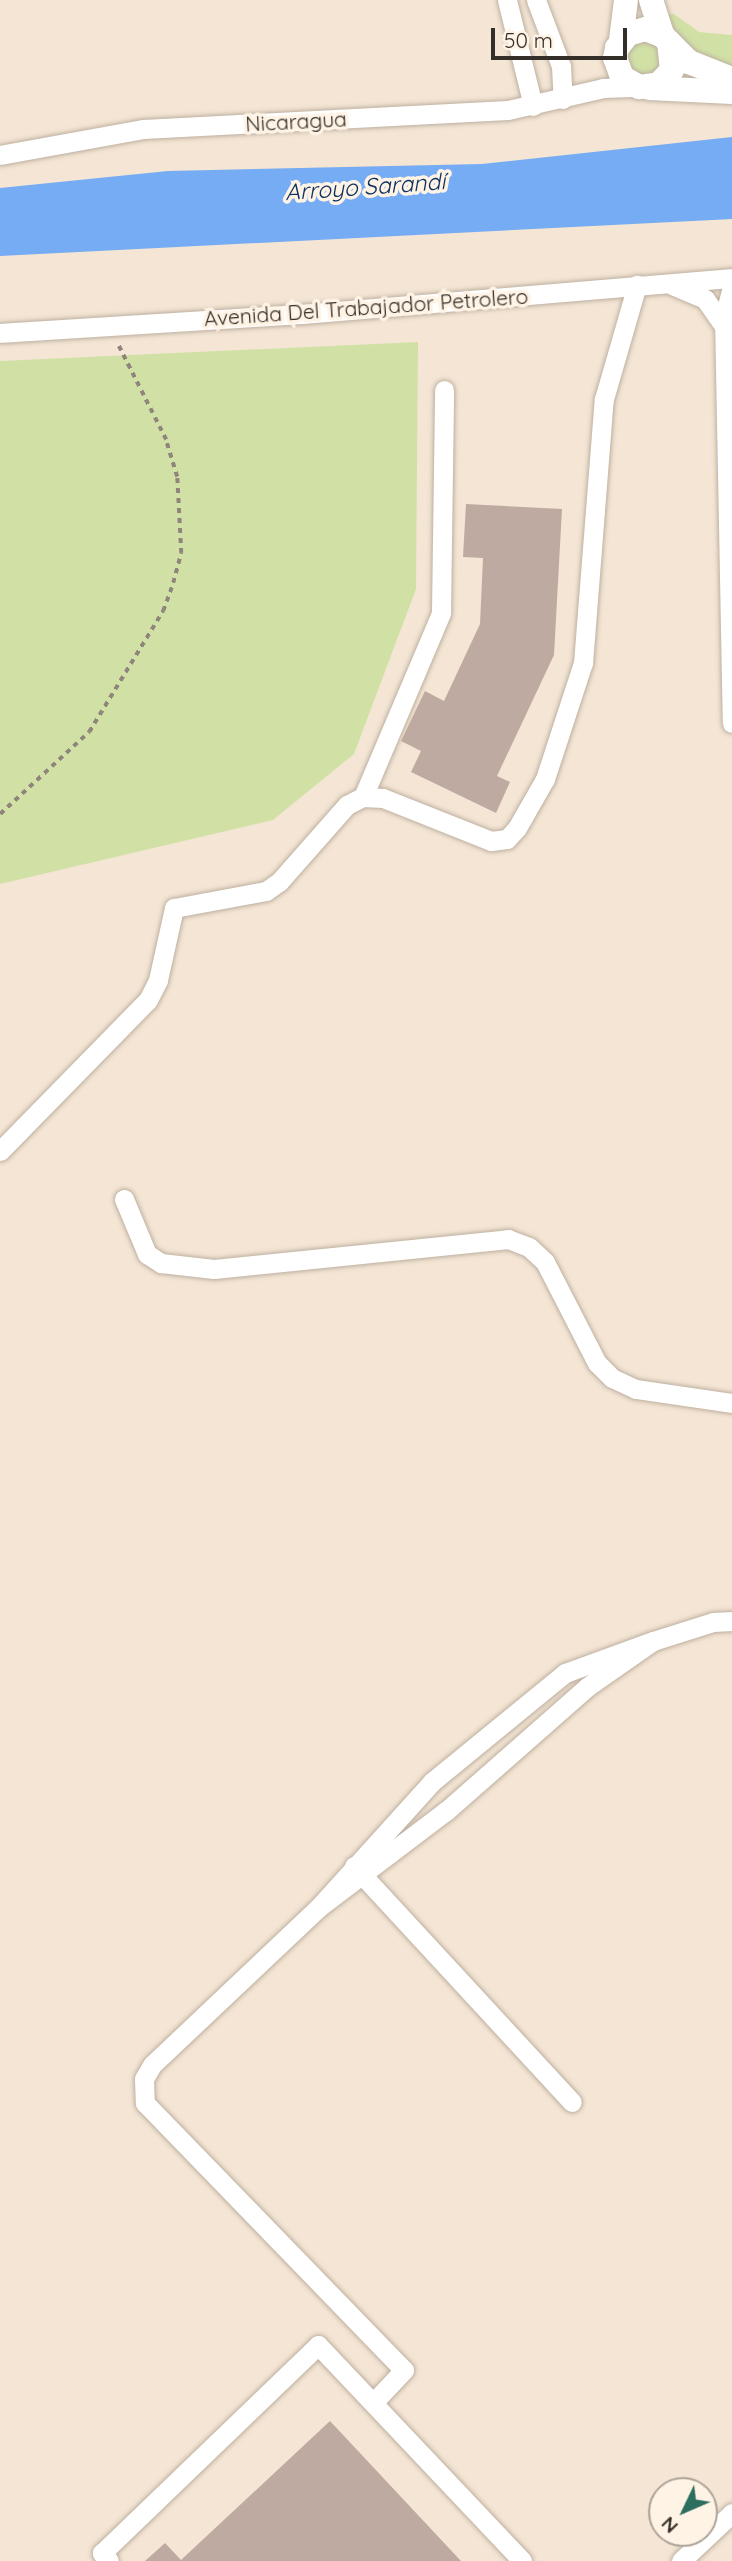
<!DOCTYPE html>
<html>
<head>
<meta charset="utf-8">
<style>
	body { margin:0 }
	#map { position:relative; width:732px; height:2561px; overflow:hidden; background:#f4e5d4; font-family:Quicksand,sans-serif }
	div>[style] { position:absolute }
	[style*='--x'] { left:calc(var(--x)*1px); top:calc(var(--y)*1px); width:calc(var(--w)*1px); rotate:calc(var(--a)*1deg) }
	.green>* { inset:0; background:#d1e1a6 }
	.water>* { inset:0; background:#75acf4 }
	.building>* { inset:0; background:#bfaaa2 }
	.path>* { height:3.5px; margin-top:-1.75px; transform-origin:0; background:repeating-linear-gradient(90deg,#8f857a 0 5px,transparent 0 10px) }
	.roads { filter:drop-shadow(0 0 2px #beb0a0) drop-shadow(0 0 2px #beb0a0) }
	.minor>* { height:19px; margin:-9.5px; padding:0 9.5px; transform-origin:9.5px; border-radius:9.5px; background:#fff }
	.major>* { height:24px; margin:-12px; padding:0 12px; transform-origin:12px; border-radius:12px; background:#fff }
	span { translate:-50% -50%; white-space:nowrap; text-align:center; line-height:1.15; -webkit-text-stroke:7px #fff3e5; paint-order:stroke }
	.street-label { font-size:21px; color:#332e28 }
	.water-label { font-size:23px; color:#0e3360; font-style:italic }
	.north { position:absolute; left:648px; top:2477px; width:70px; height:70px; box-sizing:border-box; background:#fff3e5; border:2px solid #ada499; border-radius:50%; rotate:226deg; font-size:19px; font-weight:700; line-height:28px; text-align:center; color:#332e28 }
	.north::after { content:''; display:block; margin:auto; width:24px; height:32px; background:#2d6f5f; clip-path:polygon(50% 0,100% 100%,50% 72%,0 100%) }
	.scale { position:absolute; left:491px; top:28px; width:136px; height:32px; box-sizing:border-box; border:4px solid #332e28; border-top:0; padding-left:9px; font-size:21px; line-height:24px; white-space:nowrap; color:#332e28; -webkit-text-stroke:5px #fff3e5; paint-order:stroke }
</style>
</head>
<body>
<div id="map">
	<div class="green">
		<div style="clip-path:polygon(674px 14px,699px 32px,732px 35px,732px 68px,698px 57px,673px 35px,666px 15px)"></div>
		<div style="clip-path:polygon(638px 39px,662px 48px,659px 73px,633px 76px,624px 53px)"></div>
		<div style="clip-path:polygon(418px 342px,416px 589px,354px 754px,273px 820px,0 884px,0 361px)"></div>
	</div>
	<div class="water">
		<div style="clip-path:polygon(732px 137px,732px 219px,0 256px,0 188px,168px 171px,482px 164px)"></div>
	</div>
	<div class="building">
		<div style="clip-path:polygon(466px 504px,562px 509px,554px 655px,497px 776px,510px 782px,496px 813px,411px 772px,421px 751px,401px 741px,425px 691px,444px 701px,480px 624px,483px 558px,463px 557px)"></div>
		<div style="clip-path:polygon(330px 2421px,461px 2561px,145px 2561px,165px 2543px,181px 2560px)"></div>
	</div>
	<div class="path">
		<div style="--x:0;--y:814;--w:121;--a:-42.7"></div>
		<div style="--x:89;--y:732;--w:142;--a:-58.6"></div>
		<div style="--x:163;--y:611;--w:30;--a:-70"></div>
		<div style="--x:173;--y:583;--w:31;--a:-75"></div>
		<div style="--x:181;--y:553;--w:76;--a:-93"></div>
		<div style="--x:177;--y:477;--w:39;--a:-107"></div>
		<div style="--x:166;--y:440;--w:106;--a:-116.8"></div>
	</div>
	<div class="roads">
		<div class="minor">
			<div style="--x:507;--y:0;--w:109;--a:76.2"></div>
			<div style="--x:536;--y:0;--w:71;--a:69.3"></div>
			<div style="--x:561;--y:66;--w:33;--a:87"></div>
			<div style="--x:0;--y:155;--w:145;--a:-10.3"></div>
			<div style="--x:143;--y:129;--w:365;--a:-3"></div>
			<div style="--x:508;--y:110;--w:98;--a:-13"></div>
			<div style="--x:603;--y:88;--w:36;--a:-2"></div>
			<div style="--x:672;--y:285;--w:36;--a:23"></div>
			<div style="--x:705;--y:299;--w:33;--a:55"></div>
			<div style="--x:732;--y:287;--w:30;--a:105"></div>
			<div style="--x:724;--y:316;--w:407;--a:88.9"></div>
			<div style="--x:0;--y:333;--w:304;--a:-3.6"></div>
			<div style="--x:303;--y:314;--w:431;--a:-4.8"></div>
			<div style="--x:363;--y:797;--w:200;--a:-67"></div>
			<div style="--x:441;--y:613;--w:223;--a:-89.2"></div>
			<div style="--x:0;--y:1151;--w:211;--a:-45.6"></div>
			<div style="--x:148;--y:1000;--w:22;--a:-63"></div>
			<div style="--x:158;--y:980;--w:74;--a:-77.5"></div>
			<div style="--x:174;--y:908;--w:94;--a:-10.5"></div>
			<div style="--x:266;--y:891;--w:16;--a:-35"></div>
			<div style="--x:279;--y:882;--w:103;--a:-48.6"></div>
			<div style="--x:347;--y:805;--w:18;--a:-27"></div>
			<div style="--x:363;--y:797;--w:20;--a:3"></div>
			<div style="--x:383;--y:798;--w:116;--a:21.7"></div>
			<div style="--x:491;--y:841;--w:16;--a:-7"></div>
			<div style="--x:507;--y:839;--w:15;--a:-48"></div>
			<div style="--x:517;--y:828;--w:56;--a:-60.3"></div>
			<div style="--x:545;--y:779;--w:122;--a:-71.9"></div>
			<div style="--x:583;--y:663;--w:265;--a:-85.5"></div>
			<div style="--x:604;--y:399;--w:119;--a:-73.9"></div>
			<div style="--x:124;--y:1199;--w:60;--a:67.3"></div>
			<div style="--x:147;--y:1254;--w:17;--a:33"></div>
			<div style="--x:161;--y:1263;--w:53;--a:6.5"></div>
			<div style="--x:214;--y:1269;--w:296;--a:-5.8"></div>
			<div style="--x:508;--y:1239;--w:22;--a:21"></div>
			<div style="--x:529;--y:1247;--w:22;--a:43"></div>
			<div style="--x:545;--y:1262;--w:114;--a:62.8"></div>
			<div style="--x:597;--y:1363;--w:21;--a:45"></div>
			<div style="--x:612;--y:1378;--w:26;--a:25"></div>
			<div style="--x:636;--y:1389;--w:97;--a:8.3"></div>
			<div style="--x:653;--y:1641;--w:63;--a:-17.6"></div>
			<div style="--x:713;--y:1622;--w:19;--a:-3"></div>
			<div style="--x:354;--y:1866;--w:321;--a:47.3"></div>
			<div style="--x:318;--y:1908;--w:161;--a:-37.2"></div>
			<div style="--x:446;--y:1811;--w:188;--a:-41.3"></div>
			<div style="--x:587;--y:1687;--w:80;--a:-34.9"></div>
			<div style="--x:653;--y:1641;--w:94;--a:160"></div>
			<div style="--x:565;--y:1673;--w:172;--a:140.7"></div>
			<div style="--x:432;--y:1782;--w:170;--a:132.1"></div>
			<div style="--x:318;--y:1908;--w:228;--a:136.6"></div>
			<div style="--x:152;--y:2065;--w:16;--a:120"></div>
			<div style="--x:144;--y:2079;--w:24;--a:88"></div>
			<div style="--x:145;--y:2103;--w:372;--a:45.9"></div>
			<div style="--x:404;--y:2370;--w:44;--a:133.2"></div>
			<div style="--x:109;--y:2561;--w:11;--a:-131"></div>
			<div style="--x:102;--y:2553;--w:300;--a:-43.9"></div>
			<div style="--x:318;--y:2345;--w:297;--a:46.6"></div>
			<div style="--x:681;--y:2561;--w:70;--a:-43.3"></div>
		</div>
		<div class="major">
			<div style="--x:651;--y:0;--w:38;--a:72"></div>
			<div style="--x:621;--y:40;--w:40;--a:-82.9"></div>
			<div style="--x:669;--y:42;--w:28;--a:84"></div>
			<div style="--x:672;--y:70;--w:19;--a:133"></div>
			<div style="--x:659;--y:84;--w:20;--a:171"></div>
			<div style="--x:639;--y:87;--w:20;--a:-150"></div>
			<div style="--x:622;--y:77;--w:20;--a:-110"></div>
			<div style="--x:615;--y:58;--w:10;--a:-79"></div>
			<div style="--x:617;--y:48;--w:18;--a:-52"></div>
			<div style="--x:628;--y:34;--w:19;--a:-16"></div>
			<div style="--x:646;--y:29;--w:18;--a:22"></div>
			<div style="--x:663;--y:36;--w:37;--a:45"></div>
			<div style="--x:689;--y:62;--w:46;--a:21.6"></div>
			<div style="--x:649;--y:88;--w:83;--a:2.8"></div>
		</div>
	</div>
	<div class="street-label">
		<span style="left:296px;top:121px;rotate:-3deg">Nicaragua</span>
		<span style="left:366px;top:307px;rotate:-4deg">Avenida Del Trabajador Petrolero</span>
	</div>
	<div class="water-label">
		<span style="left:365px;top:187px;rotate:-4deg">Arroyo Sarandí</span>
	</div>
	<div class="north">N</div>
	<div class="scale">50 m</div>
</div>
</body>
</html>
